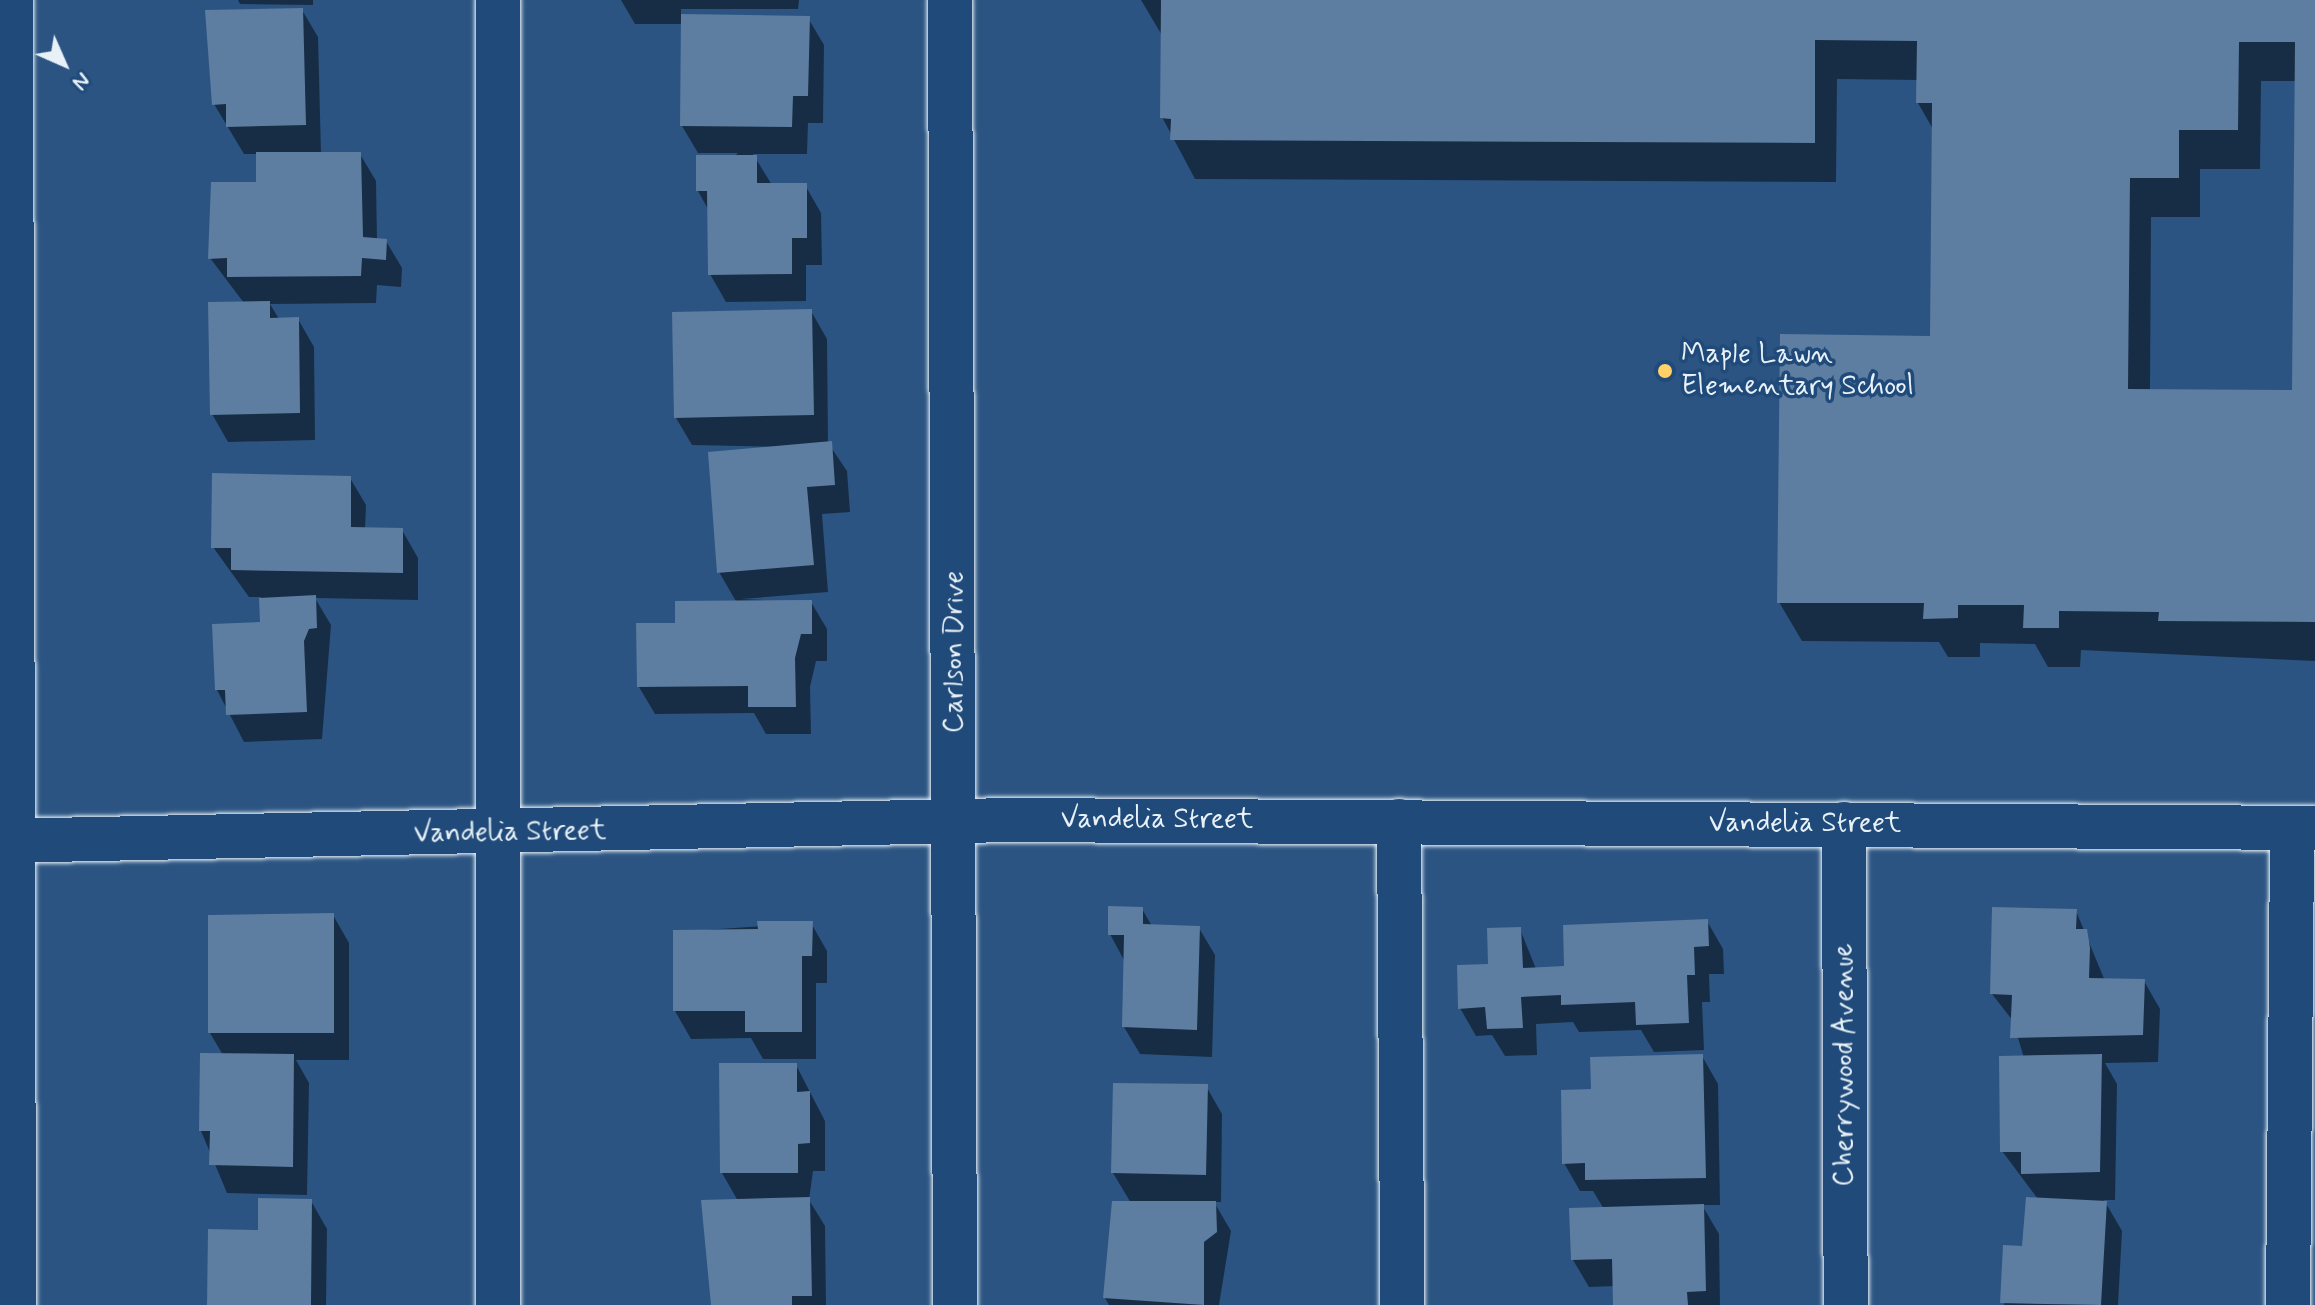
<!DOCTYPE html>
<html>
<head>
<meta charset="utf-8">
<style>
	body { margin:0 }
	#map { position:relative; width:2315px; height:1305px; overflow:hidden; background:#2b5482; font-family:Mynerve,sans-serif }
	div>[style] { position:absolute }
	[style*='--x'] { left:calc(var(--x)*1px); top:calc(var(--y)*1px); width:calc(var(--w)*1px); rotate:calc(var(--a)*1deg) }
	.shadow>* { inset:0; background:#0007 }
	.building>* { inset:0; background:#5d7da1 }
	.roads { filter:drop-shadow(0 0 2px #e8f1f8) drop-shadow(0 0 2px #e8f1f8) }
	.minor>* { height:44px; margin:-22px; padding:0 22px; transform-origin:22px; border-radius:22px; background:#1f4a7a }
	.dots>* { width:22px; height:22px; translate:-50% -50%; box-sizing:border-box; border:4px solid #1f4a7a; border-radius:50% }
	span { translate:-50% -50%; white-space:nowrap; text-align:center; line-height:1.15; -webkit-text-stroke:7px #1f4a7a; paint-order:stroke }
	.poi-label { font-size:28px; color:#e8f1f8 }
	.left { translate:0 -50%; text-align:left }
	.street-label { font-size:28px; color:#e8f1f8 }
	.north { position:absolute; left:24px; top:24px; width:80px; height:80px; -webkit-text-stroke:6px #1f4a7a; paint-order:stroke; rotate:135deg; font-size:22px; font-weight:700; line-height:32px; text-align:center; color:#e8f1f8 }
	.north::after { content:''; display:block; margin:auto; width:28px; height:36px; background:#e8f1f8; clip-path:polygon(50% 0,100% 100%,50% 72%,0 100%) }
</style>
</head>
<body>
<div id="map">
	<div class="shadow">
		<div style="clip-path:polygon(238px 0,313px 0,313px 5px,240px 4px)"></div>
		<div style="clip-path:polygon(621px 0,799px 0,798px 9px,681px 9px,681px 16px,808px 18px,824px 45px,823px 123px,808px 123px,807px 154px,753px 154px,772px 185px,805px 185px,821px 213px,822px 265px,806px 265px,806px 301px,726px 302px,710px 274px,709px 211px,698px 191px,738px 153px,698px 153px,682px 126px,683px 24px,635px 24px)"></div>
		<div style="clip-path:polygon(evenodd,1141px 0,2315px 0,2315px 661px,2081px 650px,2080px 667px,2048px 667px,2035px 644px,1980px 643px,1980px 657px,1948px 657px,1939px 642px,1802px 641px,1779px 602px,1932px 338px,1934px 131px,1918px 103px,1918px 80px,1837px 79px,1836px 182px,1195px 179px,1162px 117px,1163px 37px,1141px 0,2261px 81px,2297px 81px,2294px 392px,2150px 391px,2151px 217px,2200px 217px,2200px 169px,2260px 169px,2261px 81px)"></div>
		<div style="clip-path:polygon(302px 10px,318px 37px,321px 154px,360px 154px,376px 181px,377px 240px,386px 241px,402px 268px,401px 287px,377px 285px,376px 303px,270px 304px,279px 319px,298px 319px,314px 347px,315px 440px,228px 442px,212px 414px,244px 303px,210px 258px,258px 184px,258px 154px,244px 154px,214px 104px)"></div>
		<div style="clip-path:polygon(811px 311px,827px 339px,828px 443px,847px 471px,850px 512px,822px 514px,828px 592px,741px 599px,811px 602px,827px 629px,827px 661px,816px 661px,810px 687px,811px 734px,766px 734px,754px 713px,655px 714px,639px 687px,677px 625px,737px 603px,719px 572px,789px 447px,692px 445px,676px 418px)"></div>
		<div style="clip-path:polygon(350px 478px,366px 505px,365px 529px,402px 530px,418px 558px,418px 600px,315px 598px,331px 625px,322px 739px,244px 742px,217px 690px,262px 624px,261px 597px,249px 597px,213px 547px)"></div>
		<div style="clip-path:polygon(1142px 909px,1152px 926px,1199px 928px,1215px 955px,1212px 1057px,1140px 1054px,1124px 1027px,1125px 962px,1110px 934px)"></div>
		<div style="clip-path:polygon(2076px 911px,2105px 981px,2144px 981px,2160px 1009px,2158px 1062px,2105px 1063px,2117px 1084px,2115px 1200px,2104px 1200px,2122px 1231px,2118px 1305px,2004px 1305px,2038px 1199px,2002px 1151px,2024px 1058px,2013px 1021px,1992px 994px)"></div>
		<div style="clip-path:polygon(333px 915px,349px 943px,349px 1060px,296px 1060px,309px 1083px,307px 1195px,227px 1193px,201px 1131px,223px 1055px,210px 1033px)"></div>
		<div style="clip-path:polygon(1707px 921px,1723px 949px,1724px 974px,1709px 974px,1710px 1002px,1702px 1002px,1704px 1050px,1654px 1052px,1641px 1030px,1579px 1032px,1573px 1022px,1536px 1024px,1537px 1055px,1505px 1056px,1492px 1035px,1476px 1036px,1460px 1008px,1520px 929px,1536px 969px,1566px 968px)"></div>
		<div style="clip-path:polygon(811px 923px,827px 951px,827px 983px,816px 983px,816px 1059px,763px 1059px,751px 1038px,691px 1039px,675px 1011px,675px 932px)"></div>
		<div style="clip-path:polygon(1702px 1056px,1718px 1084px,1720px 1205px,1702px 1205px,1719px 1234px,1720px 1305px,1615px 1305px,1615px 1286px,1589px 1287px,1573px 1260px,1604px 1209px,1593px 1191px,1580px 1191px,1564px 1163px,1593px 1091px)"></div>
		<div style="clip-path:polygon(796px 1065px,825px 1121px,825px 1171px,813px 1171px,809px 1200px,825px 1226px,826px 1305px,713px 1305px,703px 1202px,738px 1201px,722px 1173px)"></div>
		<div style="clip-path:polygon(1206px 1086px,1222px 1114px,1221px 1202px,1214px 1202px,1231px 1231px,1219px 1305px,1109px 1305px,1105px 1298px,1131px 1203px,1113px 1173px)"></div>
		<div style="clip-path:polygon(311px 1201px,327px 1229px,326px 1305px,209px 1305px,260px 1232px)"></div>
	</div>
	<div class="building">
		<div style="clip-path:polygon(evenodd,1161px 0,2315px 0,2315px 622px,2158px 621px,2159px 612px,2059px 611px,2059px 628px,2023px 628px,2024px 605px,1958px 605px,1958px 618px,1923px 619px,1924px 603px,1777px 603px,1780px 334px,1930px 336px,1932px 103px,1916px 103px,1917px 41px,1815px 40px,1815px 143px,1170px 140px,1171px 119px,1160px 118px,1161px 0,2239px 42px,2295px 42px,2292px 390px,2128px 389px,2130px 178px,2179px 178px,2179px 130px,2238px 130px,2239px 42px)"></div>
		<div style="clip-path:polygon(303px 8px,306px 125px,226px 127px,226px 104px,212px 105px,205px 10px)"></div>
		<div style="clip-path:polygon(681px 14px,810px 16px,808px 96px,793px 96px,792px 127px,680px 126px)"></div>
		<div style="clip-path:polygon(256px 152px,361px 152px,363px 237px,387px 239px,386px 260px,362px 258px,361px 276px,227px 277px,227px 258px,208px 259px,211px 182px,256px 182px)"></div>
		<div style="clip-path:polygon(696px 155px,757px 155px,757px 183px,807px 183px,807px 238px,792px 238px,792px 274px,708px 275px,707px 191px,696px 191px)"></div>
		<div style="clip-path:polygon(270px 301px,270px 318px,299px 317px,300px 413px,210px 415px,208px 302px)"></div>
		<div style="clip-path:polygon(812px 309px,814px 415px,674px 418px,672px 312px)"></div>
		<div style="clip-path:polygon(832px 441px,835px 485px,807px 487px,814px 565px,717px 573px,708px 452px)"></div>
		<div style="clip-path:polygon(212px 473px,351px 476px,351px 527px,403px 528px,403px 573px,231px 570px,231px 548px,211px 548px)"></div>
		<div style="clip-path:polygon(316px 595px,317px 628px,309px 629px,304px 641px,307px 712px,226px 715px,225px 690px,215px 690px,212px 624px,260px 622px,259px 598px)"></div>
		<div style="clip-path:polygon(812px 600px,812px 634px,801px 634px,795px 658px,796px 707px,748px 707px,748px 686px,637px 687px,636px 623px,675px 623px,675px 601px)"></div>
		<div style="clip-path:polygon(1108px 906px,1143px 907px,1143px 924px,1200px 926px,1197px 1030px,1122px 1027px,1124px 935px,1108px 935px)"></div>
		<div style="clip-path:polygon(1992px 907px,2077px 909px,2076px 929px,2087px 929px,2090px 948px,2089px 978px,2145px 979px,2143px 1035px,2010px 1038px,2012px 995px,1990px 994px)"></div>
		<div style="clip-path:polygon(334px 913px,334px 1033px,208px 1033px,208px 915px)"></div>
		<div style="clip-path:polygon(1708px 919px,1709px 946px,1694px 947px,1695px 975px,1687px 975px,1689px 1023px,1636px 1025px,1635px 1002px,1561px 1005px,1561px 995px,1521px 997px,1523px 1028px,1487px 1029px,1485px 1007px,1458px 1009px,1457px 965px,1488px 964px,1487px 928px,1521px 927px,1523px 968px,1564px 966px,1563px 925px)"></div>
		<div style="clip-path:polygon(757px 921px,813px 921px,812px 956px,802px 956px,802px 1032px,745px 1032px,745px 1011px,673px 1011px,673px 930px,758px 929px)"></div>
		<div style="clip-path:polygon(200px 1053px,294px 1054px,293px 1167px,209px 1165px,210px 1131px,199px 1131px)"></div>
		<div style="clip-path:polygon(1703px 1054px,1706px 1178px,1585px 1180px,1585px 1163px,1562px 1164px,1561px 1090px,1591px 1089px,1590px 1057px)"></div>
		<div style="clip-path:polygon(2102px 1054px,2100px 1172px,2021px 1174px,2021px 1152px,2000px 1152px,1999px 1056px)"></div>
		<div style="clip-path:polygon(719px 1063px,797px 1063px,797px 1092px,810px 1091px,810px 1143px,798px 1144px,798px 1173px,720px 1173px)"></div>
		<div style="clip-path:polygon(1113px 1083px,1208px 1084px,1206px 1175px,1111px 1173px)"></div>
		<div style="clip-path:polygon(810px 1197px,812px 1296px,792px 1296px,792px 1305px,711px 1305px,701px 1200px)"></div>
		<div style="clip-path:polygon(2026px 1197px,2107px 1201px,2101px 1305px,2000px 1303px,2003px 1245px,2022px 1246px)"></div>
		<div style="clip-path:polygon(258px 1198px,312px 1199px,311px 1305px,207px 1305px,208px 1229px,258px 1230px)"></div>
		<div style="clip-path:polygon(1112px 1201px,1216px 1201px,1217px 1232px,1204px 1242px,1204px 1305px,1103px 1298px)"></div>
		<div style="clip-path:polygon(1704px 1204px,1706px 1291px,1687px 1292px,1688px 1305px,1613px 1305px,1612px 1259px,1571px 1260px,1569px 1208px)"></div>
	</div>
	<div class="roads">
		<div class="minor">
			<div style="--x:11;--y:0;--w:1305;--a:89.87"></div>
			<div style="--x:950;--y:0;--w:1305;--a:89.78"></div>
			<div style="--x:1399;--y:821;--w:484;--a:89.6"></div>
			<div style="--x:1844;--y:824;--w:481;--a:89.8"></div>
			<div style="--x:0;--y:841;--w:1012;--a:-1.19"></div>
			<div style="--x:1012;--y:820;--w:1303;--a:0.35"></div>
			<div style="--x:498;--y:1305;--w:1305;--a:-90"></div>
			<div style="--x:2288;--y:1305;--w:477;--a:-89.5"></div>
		</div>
	</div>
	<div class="dots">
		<div style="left:1665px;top:371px;background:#ffd166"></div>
	</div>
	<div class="poi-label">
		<span class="left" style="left:1681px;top:371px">Maple Lawn<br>Elementary School</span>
	</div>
	<div class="street-label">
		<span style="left:955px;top:652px;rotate:-90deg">Carlson Drive</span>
		<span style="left:1157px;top:820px">Vandelia Street</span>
		<span style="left:1805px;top:824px">Vandelia Street</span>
		<span style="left:510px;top:833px;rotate:-1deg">Vandelia Street</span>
		<span style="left:1845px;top:1065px;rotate:-90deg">Cherrywood Avenue</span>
	</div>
	<div class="north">N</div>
</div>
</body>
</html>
